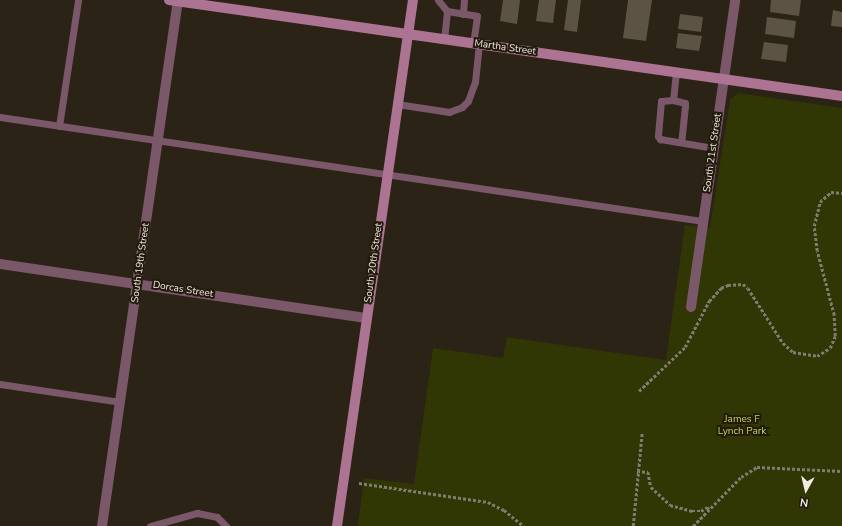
<!DOCTYPE html>
<html>
<head>
<meta charset="utf-8">
<style>
	body { margin:0 }
	#map { position:relative; width:842px; height:526px; overflow:hidden; background:#2b2316; font-family:"Nunito Sans",sans-serif }
	div>[style] { position:absolute }
	[style*='--x'] { left:calc(var(--x)*1px); top:calc(var(--y)*1px); width:calc(var(--w)*1px); rotate:calc(var(--a)*1deg) }
	.green>* { inset:0; background:#313605 }
	.building>* { inset:0; background:#5c5344 }
	.path>* { height:2.5px; margin-top:-1.25px; transform-origin:0; background:repeating-linear-gradient(90deg,#827b70 0 3px,transparent 0 5px) }
	.lane>* { height:7px; margin:-3.5px; padding:0 3.5px; transform-origin:3.5px; border-radius:3.5px; background:#7b576a }
	.street>* { height:10px; margin:-5px; padding:0 5px; transform-origin:5px; border-radius:5px; background:#7b576a }
	.secondary>* { height:10px; margin:-5px; padding:0 5px; transform-origin:5px; border-radius:5px; background:#ac7392 }
	span { translate:-50% -50%; white-space:nowrap; text-align:center; line-height:1.15; -webkit-text-stroke:4px #221a0d; paint-order:stroke }
	.street-label { font-size:10px; color:#f2ece4 }
	.park-label { font-size:10px; color:#c4d656 }
	.north { position:absolute; left:786px; top:470px; width:40px; height:40px; -webkit-text-stroke:3px #221a0d; paint-order:stroke; rotate:188deg; font-size:11px; font-weight:700; line-height:16px; text-align:center; color:#f2ece4 }
	.north::after { content:''; display:block; margin:auto; width:14px; height:18px; background:#f2ece4; clip-path:polygon(50% 0,100% 100%,50% 72%,0 100%) }
</style>
</head>
<body>
<div id="map">
	<div class="green">
		<div style="clip-path:polygon(738px 93px,842px 108px,842px 526px,358px 526px,364px 478px,414px 484px,433px 348px,503px 358px,507px 337px,666px 360px,685px 225px,710px 228px,730px 100px)"></div>
	</div>
	<div class="building">
		<div style="clip-path:polygon(503px 0,520px 0,517px 24px,500px 21px)"></div>
		<div style="clip-path:polygon(539px 0,556px 0,553px 23px,536px 21px)"></div>
		<div style="clip-path:polygon(568px 0,581px 0,577px 32px,564px 30px)"></div>
		<div style="clip-path:polygon(628px 0,652px 0,646px 41px,623px 38px)"></div>
		<div style="clip-path:polygon(771px 0,801px 0,799px 16px,770px 12px)"></div>
		<div style="clip-path:polygon(833px 10px,842px 12px,842px 27px,831px 26px)"></div>
		<div style="clip-path:polygon(680px 14px,703px 17px,701px 32px,678px 29px)"></div>
		<div style="clip-path:polygon(767px 17px,796px 21px,794px 38px,765px 34px)"></div>
		<div style="clip-path:polygon(678px 33px,702px 36px,699px 51px,676px 48px)"></div>
		<div style="clip-path:polygon(764px 42px,788px 45px,786px 62px,761px 59px)"></div>
	</div>
	<div class="path">
		<div style="--x:639;--y:391;--w:64;--a:-43.7"></div>
		<div style="--x:685;--y:347;--w:52;--a:-62.4"></div>
		<div style="--x:709;--y:301;--w:18;--a:-47"></div>
		<div style="--x:721;--y:288;--w:8;--a:-23"></div>
		<div style="--x:728;--y:285;--w:15;--a:-4"></div>
		<div style="--x:743;--y:284;--w:6;--a:39"></div>
		<div style="--x:748;--y:288;--w:65;--a:57.5"></div>
		<div style="--x:783;--y:343;--w:13;--a:42"></div>
		<div style="--x:793;--y:352;--w:24;--a:9"></div>
		<div style="--x:817;--y:356;--w:15;--a:-32"></div>
		<div style="--x:830;--y:348;--w:13;--a:-67"></div>
		<div style="--x:835;--y:336;--w:21;--a:-93"></div>
		<div style="--x:834;--y:315;--w:66;--a:-104.9"></div>
		<div style="--x:817;--y:251;--w:25;--a:-97"></div>
		<div style="--x:814;--y:226;--w:25;--a:-76"></div>
		<div style="--x:820;--y:202;--w:15;--a:-42"></div>
		<div style="--x:831;--y:192;--w:11;--a:5"></div>
		<div style="--x:637;--y:471;--w:11;--a:5"></div>
		<div style="--x:648;--y:472;--w:15;--a:79"></div>
		<div style="--x:651;--y:487;--w:26;--a:43"></div>
		<div style="--x:670;--y:505;--w:23;--a:15"></div>
		<div style="--x:692;--y:511;--w:9;--a:0"></div>
		<div style="--x:701;--y:511;--w:7;--a:-34"></div>
		<div style="--x:707;--y:507;--w:4;--a:45"></div>
		<div style="--x:359;--y:483;--w:130;--a:8.4"></div>
		<div style="--x:488;--y:502;--w:18;--a:27"></div>
		<div style="--x:504;--y:510;--w:26;--a:39"></div>
		<div style="--x:633;--y:526;--w:94;--a:-84.5"></div>
		<div style="--x:693;--y:526;--w:69;--a:-45.6"></div>
		<div style="--x:741;--y:477;--w:19;--a:-32"></div>
		<div style="--x:757;--y:467;--w:85;--a:2.7"></div>
	</div>
	<div class="lane">
		<div style="--x:438;--y:0;--w:14;--a:51"></div>
		<div style="--x:463;--y:14;--w:14;--a:-86"></div>
		<div style="--x:444;--y:40;--w:29;--a:-84"></div>
		<div style="--x:447;--y:11;--w:30;--a:9"></div>
		<div style="--x:477;--y:16;--w:28;--a:98"></div>
		<div style="--x:676;--y:72;--w:28;--a:96"></div>
		<div style="--x:673;--y:100;--w:12;--a:175"></div>
		<div style="--x:661;--y:101;--w:35;--a:95"></div>
		<div style="--x:658;--y:136;--w:4;--a:56"></div>
		<div style="--x:660;--y:139;--w:55;--a:9.5"></div>
		<div style="--x:673;--y:100;--w:12;--a:14"></div>
		<div style="--x:685;--y:103;--w:3;--a:90"></div>
		<div style="--x:685;--y:106;--w:36;--a:96"></div>
		<div style="--x:397;--y:104;--w:53;--a:8.7"></div>
		<div style="--x:449;--y:112;--w:14;--a:-21"></div>
		<div style="--x:462;--y:107;--w:8;--a:-45"></div>
		<div style="--x:468;--y:101;--w:20;--a:-70"></div>
		<div style="--x:475;--y:82;--w:37;--a:-84"></div>
		<div style="--x:0;--y:117;--w:711;--a:8.42"></div>
		<div style="--x:59;--y:126;--w:127;--a:-81.4"></div>
		<div style="--x:0;--y:384;--w:121;--a:8.5"></div>
		<div style="--x:150;--y:526;--w:49;--a:-15.5"></div>
		<div style="--x:197;--y:513;--w:20;--a:11"></div>
		<div style="--x:217;--y:517;--w:13;--a:45"></div>
	</div>
	<div class="street">
		<div style="--x:0;--y:264;--w:370;--a:8.4"></div>
		<div style="--x:691;--y:307;--w:310;--a:-81.8"></div>
		<div style="--x:102;--y:526;--w:531;--a:-81.78"></div>
	</div>
	<div class="secondary">
		<div style="--x:169;--y:0;--w:680;--a:8.12"></div>
		<div style="--x:337;--y:526;--w:531;--a:-81.78"></div>
	</div>
	<div class="street-label">
		<span style="left:505px;top:48px;rotate:8deg">Martha Street</span>
		<span style="left:713px;top:153px;rotate:-82deg">South 21st Street</span>
		<span style="left:141px;top:263px;rotate:-82deg">South 19th Street</span>
		<span style="left:374px;top:263px;rotate:-82deg">South 20th Street</span>
		<span style="left:183px;top:290px;rotate:9deg">Dorcas Street</span>
	</div>
	<div class="park-label">
		<span style="left:742px;top:425px">James F<br>Lynch Park</span>
	</div>
	<div class="north">N</div>
</div>
</body>
</html>
